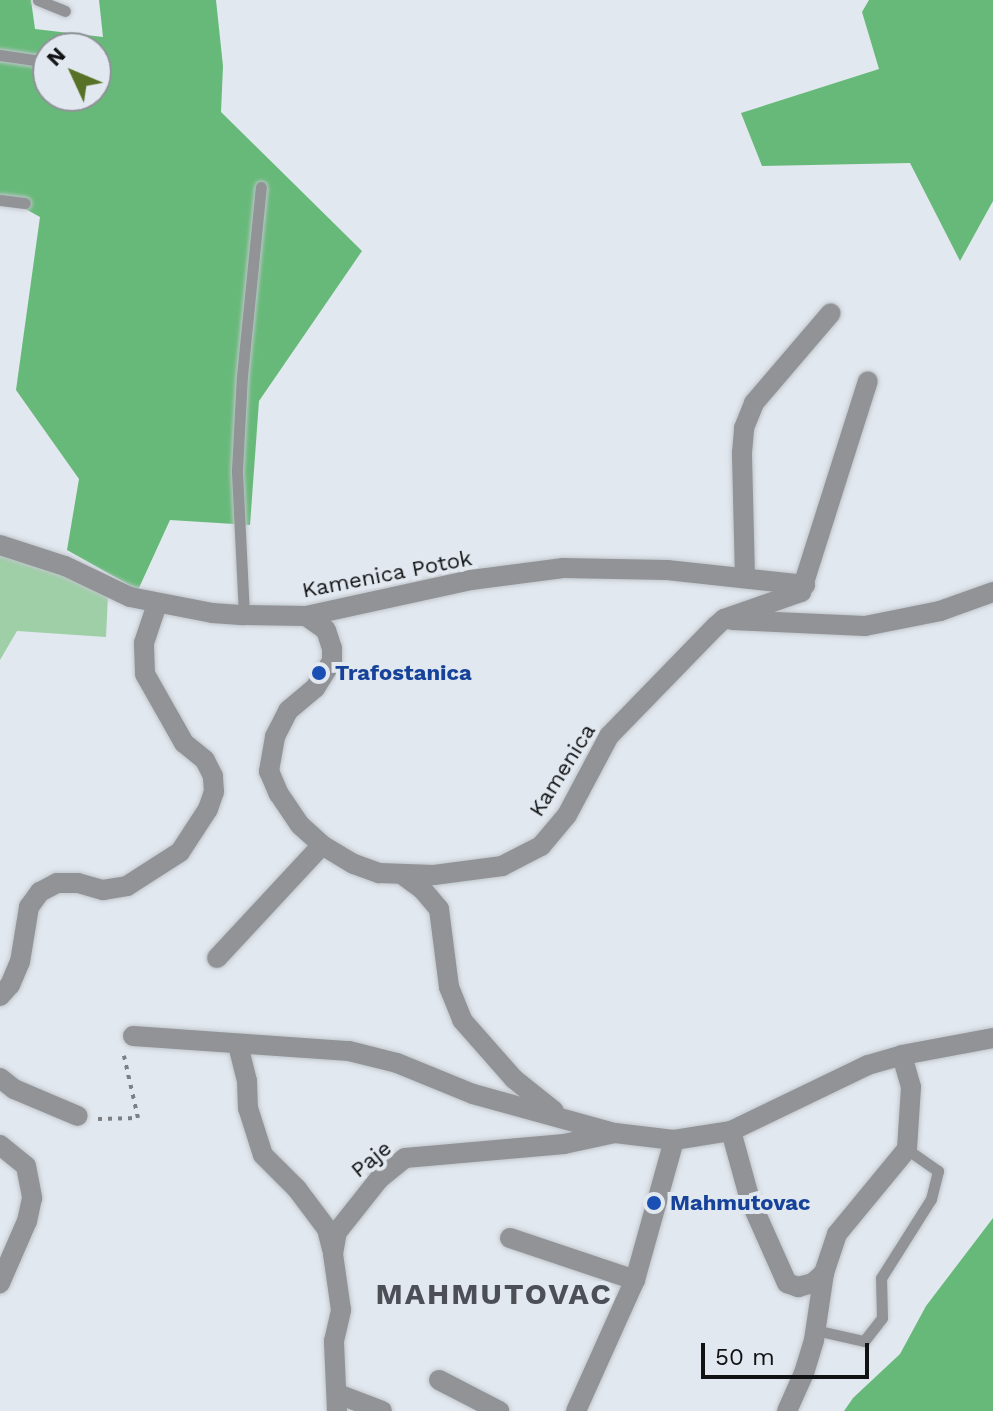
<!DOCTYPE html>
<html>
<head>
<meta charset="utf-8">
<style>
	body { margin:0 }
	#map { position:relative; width:993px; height:1411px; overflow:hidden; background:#e2e8ef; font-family:"Work Sans",sans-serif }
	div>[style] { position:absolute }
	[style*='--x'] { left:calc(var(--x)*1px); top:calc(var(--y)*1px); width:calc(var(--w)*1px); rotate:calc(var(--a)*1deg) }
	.green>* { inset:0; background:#9ecfa6 }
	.forest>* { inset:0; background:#67b979 }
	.path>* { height:4px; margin-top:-2px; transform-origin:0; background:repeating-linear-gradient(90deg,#7c8085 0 4px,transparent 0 10px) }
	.roads { filter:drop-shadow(0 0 2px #c0c6cc) drop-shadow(0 0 2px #c0c6cc) }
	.lane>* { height:11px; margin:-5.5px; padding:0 5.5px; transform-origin:5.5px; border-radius:5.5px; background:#919396 }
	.street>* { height:20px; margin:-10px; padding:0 10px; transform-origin:10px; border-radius:10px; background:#919396 }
	.dots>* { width:22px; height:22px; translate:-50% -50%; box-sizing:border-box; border:4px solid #e2e8ef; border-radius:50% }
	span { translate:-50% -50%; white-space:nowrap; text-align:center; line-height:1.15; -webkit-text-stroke:8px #e2e8ef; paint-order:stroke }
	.street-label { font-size:22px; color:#101214 }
	.transit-label { font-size:22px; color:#164399; font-weight:700 }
	.left { translate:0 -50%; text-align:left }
	.district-label { font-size:30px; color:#4c5056; font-weight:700; letter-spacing:2px }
	.north { position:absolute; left:32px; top:32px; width:80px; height:80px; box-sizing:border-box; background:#e2e8ef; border:2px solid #8e9297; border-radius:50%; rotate:314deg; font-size:22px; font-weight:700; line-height:32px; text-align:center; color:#101214 }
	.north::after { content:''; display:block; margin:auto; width:28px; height:36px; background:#577226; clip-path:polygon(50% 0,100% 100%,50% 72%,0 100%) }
	.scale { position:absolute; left:701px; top:1343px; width:168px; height:36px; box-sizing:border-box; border:4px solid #101214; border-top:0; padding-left:10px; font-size:24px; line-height:28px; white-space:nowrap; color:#101214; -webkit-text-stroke:6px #e2e8ef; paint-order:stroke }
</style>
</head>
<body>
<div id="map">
	<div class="green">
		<div style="clip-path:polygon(0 553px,65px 574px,108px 595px,106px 637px,17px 631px,0 660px)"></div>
	</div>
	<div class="forest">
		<div style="clip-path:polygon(evenodd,0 0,31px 0,35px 29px,103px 37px,99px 0,216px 0,223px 66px,221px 112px,362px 251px,259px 401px,250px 525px,170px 520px,138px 590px,67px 550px,79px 479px,16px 390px,40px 217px,0 195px,0 0,48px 48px,96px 48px,96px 96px,48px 96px,48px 48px)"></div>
		<div style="clip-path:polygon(869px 0,993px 0,993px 201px,960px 261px,910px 163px,762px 166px,741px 113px,879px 69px,862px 12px)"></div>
		<div style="clip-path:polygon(993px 1218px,993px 1411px,844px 1411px,853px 1398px,900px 1354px,926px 1306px)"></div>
	</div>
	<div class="path">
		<div style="--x:98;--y:1119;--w:40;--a:-1.4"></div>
		<div style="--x:138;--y:1118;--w:64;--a:-102.7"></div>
	</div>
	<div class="roads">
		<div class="lane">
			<div style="--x:38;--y:0;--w:29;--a:22"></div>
			<div style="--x:0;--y:55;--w:49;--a:8.3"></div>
			<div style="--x:0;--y:200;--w:25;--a:7"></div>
			<div style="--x:244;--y:615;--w:145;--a:-92.8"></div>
			<div style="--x:237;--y:470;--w:94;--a:-87"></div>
			<div style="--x:242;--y:376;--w:190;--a:-84.3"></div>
			<div style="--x:815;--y:1330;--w:50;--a:12.7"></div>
			<div style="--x:864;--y:1341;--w:29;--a:-52"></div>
			<div style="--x:882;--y:1318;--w:40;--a:-91.4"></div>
			<div style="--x:881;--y:1278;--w:93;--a:-57.7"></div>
			<div style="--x:931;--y:1199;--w:29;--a:-76"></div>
			<div style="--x:938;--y:1171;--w:38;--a:-145"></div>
		</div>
		<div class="street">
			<div style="--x:0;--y:545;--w:68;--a:17.9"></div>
			<div style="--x:65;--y:566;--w:72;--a:25.5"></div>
			<div style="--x:130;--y:597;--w:84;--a:11"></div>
			<div style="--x:212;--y:613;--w:32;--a:4"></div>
			<div style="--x:244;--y:615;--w:62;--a:0.9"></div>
			<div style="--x:306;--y:616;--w:169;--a:-12.3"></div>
			<div style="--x:471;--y:580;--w:93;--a:-7.4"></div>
			<div style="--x:563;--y:568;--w:104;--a:1.1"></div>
			<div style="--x:667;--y:570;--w:139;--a:6.2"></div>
			<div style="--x:745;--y:578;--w:125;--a:-91.4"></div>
			<div style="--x:742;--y:453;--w:25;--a:-85"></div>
			<div style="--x:744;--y:428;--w:27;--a:-68"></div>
			<div style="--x:754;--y:403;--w:118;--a:-49.5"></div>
			<div style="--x:306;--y:616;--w:24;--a:35"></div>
			<div style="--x:326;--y:630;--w:19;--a:72"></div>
			<div style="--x:332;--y:648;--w:13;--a:90"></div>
			<div style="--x:332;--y:661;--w:32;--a:122"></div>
			<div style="--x:315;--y:688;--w:35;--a:140"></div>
			<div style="--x:288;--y:711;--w:29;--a:117"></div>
			<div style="--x:275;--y:737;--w:35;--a:100"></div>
			<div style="--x:269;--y:771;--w:25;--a:67"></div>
			<div style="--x:279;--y:794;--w:37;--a:56"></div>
			<div style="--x:300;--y:825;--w:30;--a:42"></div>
			<div style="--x:322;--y:845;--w:37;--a:31"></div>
			<div style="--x:354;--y:864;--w:27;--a:20"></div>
			<div style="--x:379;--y:873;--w:55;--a:2.1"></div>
			<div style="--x:434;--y:875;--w:69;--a:-7.5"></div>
			<div style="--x:502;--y:866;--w:44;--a:-27.1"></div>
			<div style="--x:541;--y:846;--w:40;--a:-50"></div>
			<div style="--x:567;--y:815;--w:89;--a:-62"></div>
			<div style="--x:609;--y:736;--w:153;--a:-45.8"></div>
			<div style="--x:716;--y:626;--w:11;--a:-41"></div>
			<div style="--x:724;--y:619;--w:82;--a:-19.3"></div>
			<div style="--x:801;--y:592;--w:221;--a:-72.4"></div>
			<div style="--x:732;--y:620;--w:133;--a:2.6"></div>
			<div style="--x:865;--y:626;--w:76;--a:-11.3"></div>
			<div style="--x:940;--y:611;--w:56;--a:-19.7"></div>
			<div style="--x:404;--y:876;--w:24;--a:36"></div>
			<div style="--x:423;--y:890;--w:25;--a:50"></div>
			<div style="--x:439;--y:909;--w:79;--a:82.7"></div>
			<div style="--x:449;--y:987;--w:35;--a:68"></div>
			<div style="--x:462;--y:1020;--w:79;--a:48.6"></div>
			<div style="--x:514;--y:1079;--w:51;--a:38.7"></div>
			<div style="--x:217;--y:958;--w:154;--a:-47.1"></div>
			<div style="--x:0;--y:996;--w:15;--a:-48"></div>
			<div style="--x:10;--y:985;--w:25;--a:-67"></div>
			<div style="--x:20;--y:962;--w:56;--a:-80.7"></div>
			<div style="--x:29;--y:907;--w:19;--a:-54"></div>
			<div style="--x:40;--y:892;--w:19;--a:-28"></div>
			<div style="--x:57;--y:883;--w:21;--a:0"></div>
			<div style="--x:78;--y:883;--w:26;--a:16"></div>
			<div style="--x:103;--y:890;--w:24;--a:-9"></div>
			<div style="--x:127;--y:886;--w:63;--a:-32.7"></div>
			<div style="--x:180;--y:852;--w:51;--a:-56.9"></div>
			<div style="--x:208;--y:809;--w:18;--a:-71"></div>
			<div style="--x:214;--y:792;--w:16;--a:-94"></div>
			<div style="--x:213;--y:776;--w:18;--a:-117"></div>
			<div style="--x:205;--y:760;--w:27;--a:-141"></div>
			<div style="--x:184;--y:743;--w:79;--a:-119.5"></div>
			<div style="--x:145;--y:674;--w:31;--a:-92"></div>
			<div style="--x:144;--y:643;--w:41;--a:-71.6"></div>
			<div style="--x:133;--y:1036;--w:217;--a:4"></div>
			<div style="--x:349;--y:1051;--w:49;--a:14"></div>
			<div style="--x:397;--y:1063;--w:82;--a:22.2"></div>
			<div style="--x:473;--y:1094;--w:147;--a:15.4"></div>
			<div style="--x:615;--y:1133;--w:59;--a:6.8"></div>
			<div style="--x:674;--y:1140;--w:58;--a:-9"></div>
			<div style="--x:731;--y:1131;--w:152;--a:-25.7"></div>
			<div style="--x:868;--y:1065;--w:35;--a:-16"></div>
			<div style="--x:902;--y:1055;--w:93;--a:-10.6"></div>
			<div style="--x:238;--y:1045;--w:37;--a:76"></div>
			<div style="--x:247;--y:1081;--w:27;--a:88"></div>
			<div style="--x:248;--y:1108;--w:49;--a:72.3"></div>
			<div style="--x:263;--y:1155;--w:48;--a:45"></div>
			<div style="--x:297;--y:1189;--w:50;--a:53.1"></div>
			<div style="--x:327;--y:1229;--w:21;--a:76"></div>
			<div style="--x:0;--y:1078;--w:18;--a:38"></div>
			<div style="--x:14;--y:1089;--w:69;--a:22.9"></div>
			<div style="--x:731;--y:1131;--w:72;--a:74.6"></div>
			<div style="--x:750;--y:1200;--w:91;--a:66"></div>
			<div style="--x:787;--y:1283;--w:12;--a:20"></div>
			<div style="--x:798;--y:1287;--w:16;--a:-15"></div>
			<div style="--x:813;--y:1283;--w:15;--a:-42"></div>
			<div style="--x:0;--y:1145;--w:33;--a:39"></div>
			<div style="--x:26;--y:1166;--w:33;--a:79"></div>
			<div style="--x:32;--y:1198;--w:24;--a:102"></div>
			<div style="--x:27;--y:1221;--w:68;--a:113.5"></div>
			<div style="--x:510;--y:1238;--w:132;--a:18.6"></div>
			<div style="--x:439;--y:1380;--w:68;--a:27.3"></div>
			<div style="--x:338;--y:1394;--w:47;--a:21.1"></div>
			<div style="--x:337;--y:1411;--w:70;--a:-92.5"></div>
			<div style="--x:334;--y:1341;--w:32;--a:-77"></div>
			<div style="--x:341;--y:1310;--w:57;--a:-98.1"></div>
			<div style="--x:333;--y:1254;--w:22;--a:-80"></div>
			<div style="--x:337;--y:1232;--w:68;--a:-51.6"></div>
			<div style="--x:379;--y:1179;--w:33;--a:-39"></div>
			<div style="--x:405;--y:1158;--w:160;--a:-5"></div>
			<div style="--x:564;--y:1144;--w:52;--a:-12.2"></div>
			<div style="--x:576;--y:1411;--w:144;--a:-65.8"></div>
			<div style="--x:635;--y:1280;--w:145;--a:-74.4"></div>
			<div style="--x:787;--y:1411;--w:42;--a:-65.9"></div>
			<div style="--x:804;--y:1373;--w:34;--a:-73"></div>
			<div style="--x:814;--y:1340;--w:68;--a:-81.5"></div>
			<div style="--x:824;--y:1273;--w:41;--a:-71.6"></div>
			<div style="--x:837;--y:1234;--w:110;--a:-50.5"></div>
			<div style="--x:907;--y:1149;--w:62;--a:-86.3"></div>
			<div style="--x:911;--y:1087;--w:33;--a:-106"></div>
		</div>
	</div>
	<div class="dots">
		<div style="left:319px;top:673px;background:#1a4fb4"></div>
		<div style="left:654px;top:1203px;background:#1a4fb4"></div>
	</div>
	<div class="street-label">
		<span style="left:387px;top:574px;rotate:-11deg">Kamenica Potok</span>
		<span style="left:562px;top:770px;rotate:-58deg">Kamenica</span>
		<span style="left:371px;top:1159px;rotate:-39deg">Paje</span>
	</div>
	<div class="transit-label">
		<span class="left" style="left:335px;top:673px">Trafostanica</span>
		<span class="left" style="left:670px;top:1203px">Mahmutovac</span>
	</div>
	<div class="district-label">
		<span style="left:494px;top:1294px">MAHMUTOVAC</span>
	</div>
	<div class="north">N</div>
	<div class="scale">50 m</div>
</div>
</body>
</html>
